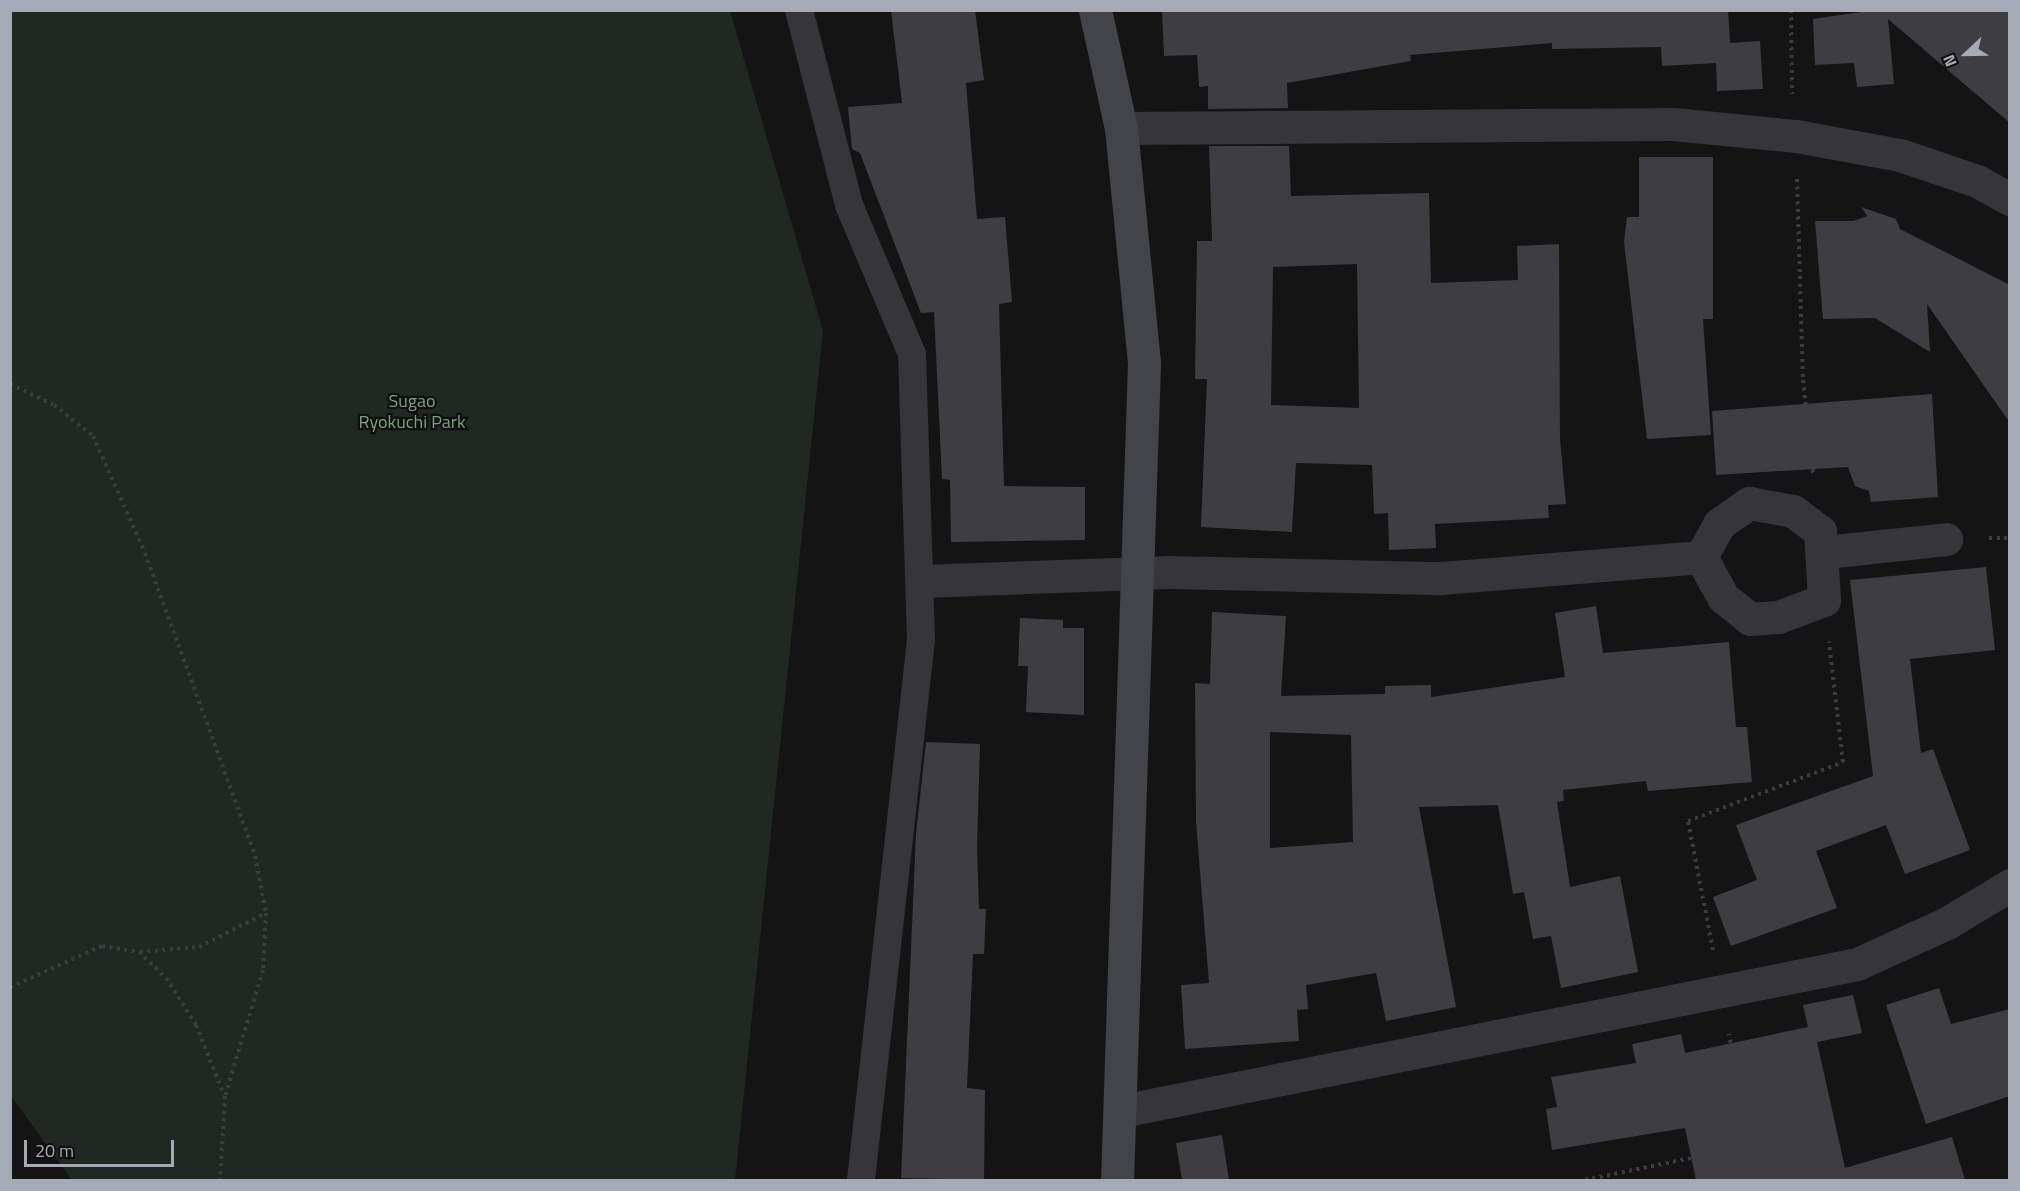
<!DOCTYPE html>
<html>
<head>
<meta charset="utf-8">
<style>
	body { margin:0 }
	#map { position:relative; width:2020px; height:1191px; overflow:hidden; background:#141415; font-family:"Titillium Web",sans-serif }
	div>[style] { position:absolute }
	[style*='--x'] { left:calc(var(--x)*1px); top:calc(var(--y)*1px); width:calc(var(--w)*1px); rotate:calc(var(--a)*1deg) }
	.green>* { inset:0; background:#202821 }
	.building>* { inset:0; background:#3e3e42 }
	.path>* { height:4px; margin-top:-2px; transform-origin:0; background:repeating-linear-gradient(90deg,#3b3c41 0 3px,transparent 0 7.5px) }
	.lane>* { height:28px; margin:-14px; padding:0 14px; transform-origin:14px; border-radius:14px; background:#35353a }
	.street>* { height:33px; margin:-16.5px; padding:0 16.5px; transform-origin:16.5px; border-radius:16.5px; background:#35353a }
	.secondary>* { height:33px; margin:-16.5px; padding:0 16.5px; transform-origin:16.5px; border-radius:16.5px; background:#43444a }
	span { translate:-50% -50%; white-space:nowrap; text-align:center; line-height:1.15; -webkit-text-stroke:4.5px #0f0f10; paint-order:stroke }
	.park-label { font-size:18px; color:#7ca17f }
	.frame { position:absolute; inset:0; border:12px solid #a5aab6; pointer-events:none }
	.north { position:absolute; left:1936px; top:24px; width:60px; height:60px; -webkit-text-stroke:4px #0f0f10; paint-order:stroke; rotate:248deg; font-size:16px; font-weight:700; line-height:24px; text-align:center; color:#a5aab6 }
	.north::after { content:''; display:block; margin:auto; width:21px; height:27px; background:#a5aab6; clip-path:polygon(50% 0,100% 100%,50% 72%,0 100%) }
	.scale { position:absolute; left:24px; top:1140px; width:150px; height:27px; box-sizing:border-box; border:3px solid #a5aab6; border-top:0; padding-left:8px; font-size:18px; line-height:21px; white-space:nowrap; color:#a5aab6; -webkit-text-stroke:4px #0f0f10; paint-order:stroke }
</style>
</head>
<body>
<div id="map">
	<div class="green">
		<div style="clip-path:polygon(11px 10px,730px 11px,823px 331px,735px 1180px,72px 1180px,11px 1096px)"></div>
	</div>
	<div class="building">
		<div style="clip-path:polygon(891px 10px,975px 10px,984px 80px,966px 83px,977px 219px,1005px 217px,1012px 302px,999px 304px,1004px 486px,1085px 487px,1085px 540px,951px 542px,950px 480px,942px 479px,934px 312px,921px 313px,860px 153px,852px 149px,848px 107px,902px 103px)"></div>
		<div style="clip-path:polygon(1162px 10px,1728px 10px,1730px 43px,1760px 41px,1763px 89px,1717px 91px,1716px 63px,1662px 66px,1661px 47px,1552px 49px,1552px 43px,1410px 55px,1411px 61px,1287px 83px,1288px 108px,1208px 109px,1208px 86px,1199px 87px,1197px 55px,1164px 56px)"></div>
		<div style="clip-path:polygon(1875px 10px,2010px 10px,2010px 123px,1888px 19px,1894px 84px,1857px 87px,1854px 63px,1815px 65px,1813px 19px)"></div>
		<div style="clip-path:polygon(evenodd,1209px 146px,1289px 146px,1291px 196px,1429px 193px,1431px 283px,1518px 280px,1517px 246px,1559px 244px,1560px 439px,1566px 504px,1548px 505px,1549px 518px,1435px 524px,1436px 548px,1389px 550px,1388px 513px,1374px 514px,1372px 465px,1296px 463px,1292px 532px,1201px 527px,1207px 379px,1195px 379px,1197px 241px,1212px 241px,1209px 146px,1357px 264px,1359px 408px,1271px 405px,1273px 267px,1357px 264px)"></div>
		<div style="clip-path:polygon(1639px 157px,1713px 157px,1713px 319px,1703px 319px,1711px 435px,1647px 439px,1624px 242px,1627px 217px,1639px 217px)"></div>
		<div style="clip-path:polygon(1861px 207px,1896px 219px,1900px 229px,2010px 285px,2010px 423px,1927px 304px,1930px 352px,1875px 318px,1823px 319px,1815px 221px,1853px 221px,1867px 216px)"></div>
		<div style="clip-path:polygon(1932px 394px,1938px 497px,1871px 502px,1869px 491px,1855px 486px,1848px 467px,1716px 475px,1712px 411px)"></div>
		<div style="clip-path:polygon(1986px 567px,1995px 650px,1910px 659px,1921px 753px,1933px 749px,1970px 850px,1905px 874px,1886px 825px,1816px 851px,1837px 908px,1731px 946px,1713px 897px,1757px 880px,1736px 825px,1873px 776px,1850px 580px)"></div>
		<div style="clip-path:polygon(evenodd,1596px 606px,1603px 653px,1729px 642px,1736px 727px,1747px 727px,1752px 782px,1648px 791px,1646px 781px,1563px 790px,1564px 801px,1557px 802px,1570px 887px,1620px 876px,1638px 972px,1561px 988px,1551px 936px,1533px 939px,1524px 892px,1513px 894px,1498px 805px,1419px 807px,1456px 1007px,1386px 1021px,1376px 973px,1306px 985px,1308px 1009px,1297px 1010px,1299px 1041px,1185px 1049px,1181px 985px,1209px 983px,1196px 821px,1195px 683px,1210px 684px,1212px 612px,1286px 616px,1281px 696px,1385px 694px,1385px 686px,1431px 685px,1431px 697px,1565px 677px,1555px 613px,1596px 606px,1270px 732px,1351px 735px,1353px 842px,1270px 848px,1270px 732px)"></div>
		<div style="clip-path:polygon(1020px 618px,1063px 620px,1063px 628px,1084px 628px,1084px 715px,1026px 712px,1028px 666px,1018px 666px)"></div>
		<div style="clip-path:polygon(926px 742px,980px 744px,977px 848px,979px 909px,986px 909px,984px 954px,973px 954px,967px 1088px,985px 1090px,984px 1180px,901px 1178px,916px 834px)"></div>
		<div style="clip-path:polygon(1939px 988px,1951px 1024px,2010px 1009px,2010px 1096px,1926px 1124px,1886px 1005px)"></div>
		<div style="clip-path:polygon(1853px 995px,1862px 1033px,1817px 1042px,1845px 1168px,1952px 1137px,1965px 1180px,1696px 1180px,1685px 1128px,1552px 1150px,1546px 1109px,1557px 1107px,1551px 1077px,1636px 1063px,1632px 1044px,1681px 1034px,1685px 1053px,1808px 1027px,1803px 1005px)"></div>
		<div style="clip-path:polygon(1222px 1135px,1229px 1180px,1182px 1180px,1176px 1143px)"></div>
	</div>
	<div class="path">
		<div style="--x:1791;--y:10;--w:84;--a:89.3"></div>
		<div style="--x:1797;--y:179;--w:201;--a:88.3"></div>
		<div style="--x:1803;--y:380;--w:95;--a:83.9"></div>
		<div style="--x:10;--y:384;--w:49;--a:25.5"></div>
		<div style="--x:54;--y:405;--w:50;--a:38.5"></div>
		<div style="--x:93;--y:436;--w:128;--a:66"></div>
		<div style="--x:145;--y:553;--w:322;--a:70"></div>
		<div style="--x:255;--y:856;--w:58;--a:79.1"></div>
		<div style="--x:266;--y:913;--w:57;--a:93"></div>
		<div style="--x:263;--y:970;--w:132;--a:106.8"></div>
		<div style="--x:225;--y:1096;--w:84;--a:93.4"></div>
		<div style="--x:1989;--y:538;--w:21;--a:0"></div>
		<div style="--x:1713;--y:950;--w:131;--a:-101"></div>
		<div style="--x:1688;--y:821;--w:166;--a:-20.8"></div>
		<div style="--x:1843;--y:762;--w:121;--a:-96.7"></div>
		<div style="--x:140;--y:952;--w:59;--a:-4.8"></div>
		<div style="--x:199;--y:947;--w:75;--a:-26.9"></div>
		<div style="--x:10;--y:987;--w:101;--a:-24"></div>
		<div style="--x:102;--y:946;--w:37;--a:9"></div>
		<div style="--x:139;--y:952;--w:37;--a:44"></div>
		<div style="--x:166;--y:978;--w:56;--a:57.4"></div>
		<div style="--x:196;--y:1025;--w:75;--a:68.2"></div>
		<div style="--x:1585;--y:1180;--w:167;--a:-11.7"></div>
		<div style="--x:1749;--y:1146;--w:114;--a:-100.1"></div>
	</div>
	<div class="lane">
		<div style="--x:799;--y:10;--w:201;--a:75.6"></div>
		<div style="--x:849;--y:205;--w:162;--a:67.1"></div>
		<div style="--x:912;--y:354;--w:286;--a:88.2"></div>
		<div style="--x:921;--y:640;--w:543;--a:96.34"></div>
	</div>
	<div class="street">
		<div style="--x:1121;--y:128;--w:552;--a:-0.42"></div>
		<div style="--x:1673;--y:124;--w:124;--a:5.6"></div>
		<div style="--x:1796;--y:136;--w:106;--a:10.4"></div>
		<div style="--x:1900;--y:155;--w:81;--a:18.7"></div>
		<div style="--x:1977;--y:181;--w:38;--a:29"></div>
		<div style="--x:1825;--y:552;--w:122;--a:-6.1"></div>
		<div style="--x:922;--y:581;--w:247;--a:-2.1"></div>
		<div style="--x:1169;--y:572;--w:272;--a:1.3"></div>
		<div style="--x:1441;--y:578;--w:261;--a:-4.6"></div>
		<div style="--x:1701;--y:557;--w:38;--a:-61"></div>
		<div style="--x:1719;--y:524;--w:37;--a:-35"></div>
		<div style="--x:1749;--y:503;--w:45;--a:10.3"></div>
		<div style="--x:1793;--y:511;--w:34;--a:37"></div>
		<div style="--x:1820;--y:531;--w:69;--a:86.7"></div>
		<div style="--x:1824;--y:600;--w:49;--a:159.7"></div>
		<div style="--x:1778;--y:617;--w:28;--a:176"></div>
		<div style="--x:1750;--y:619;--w:35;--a:-141"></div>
		<div style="--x:1723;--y:597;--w:46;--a:-118.8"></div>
		<div style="--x:1121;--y:1111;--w:751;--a:-11.29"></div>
		<div style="--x:1857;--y:964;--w:99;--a:-24.5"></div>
		<div style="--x:1947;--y:923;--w:74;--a:-31.1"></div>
	</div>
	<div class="secondary">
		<div style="--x:1095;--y:10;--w:121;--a:77.6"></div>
		<div style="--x:1121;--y:128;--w:236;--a:84.4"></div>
		<div style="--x:1144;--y:363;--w:817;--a:91.89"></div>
	</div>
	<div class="park-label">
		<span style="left:412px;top:412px">Sugao<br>Ryokuchi Park</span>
	</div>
	<div class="frame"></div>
	<div class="north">N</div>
	<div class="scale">20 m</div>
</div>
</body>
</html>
